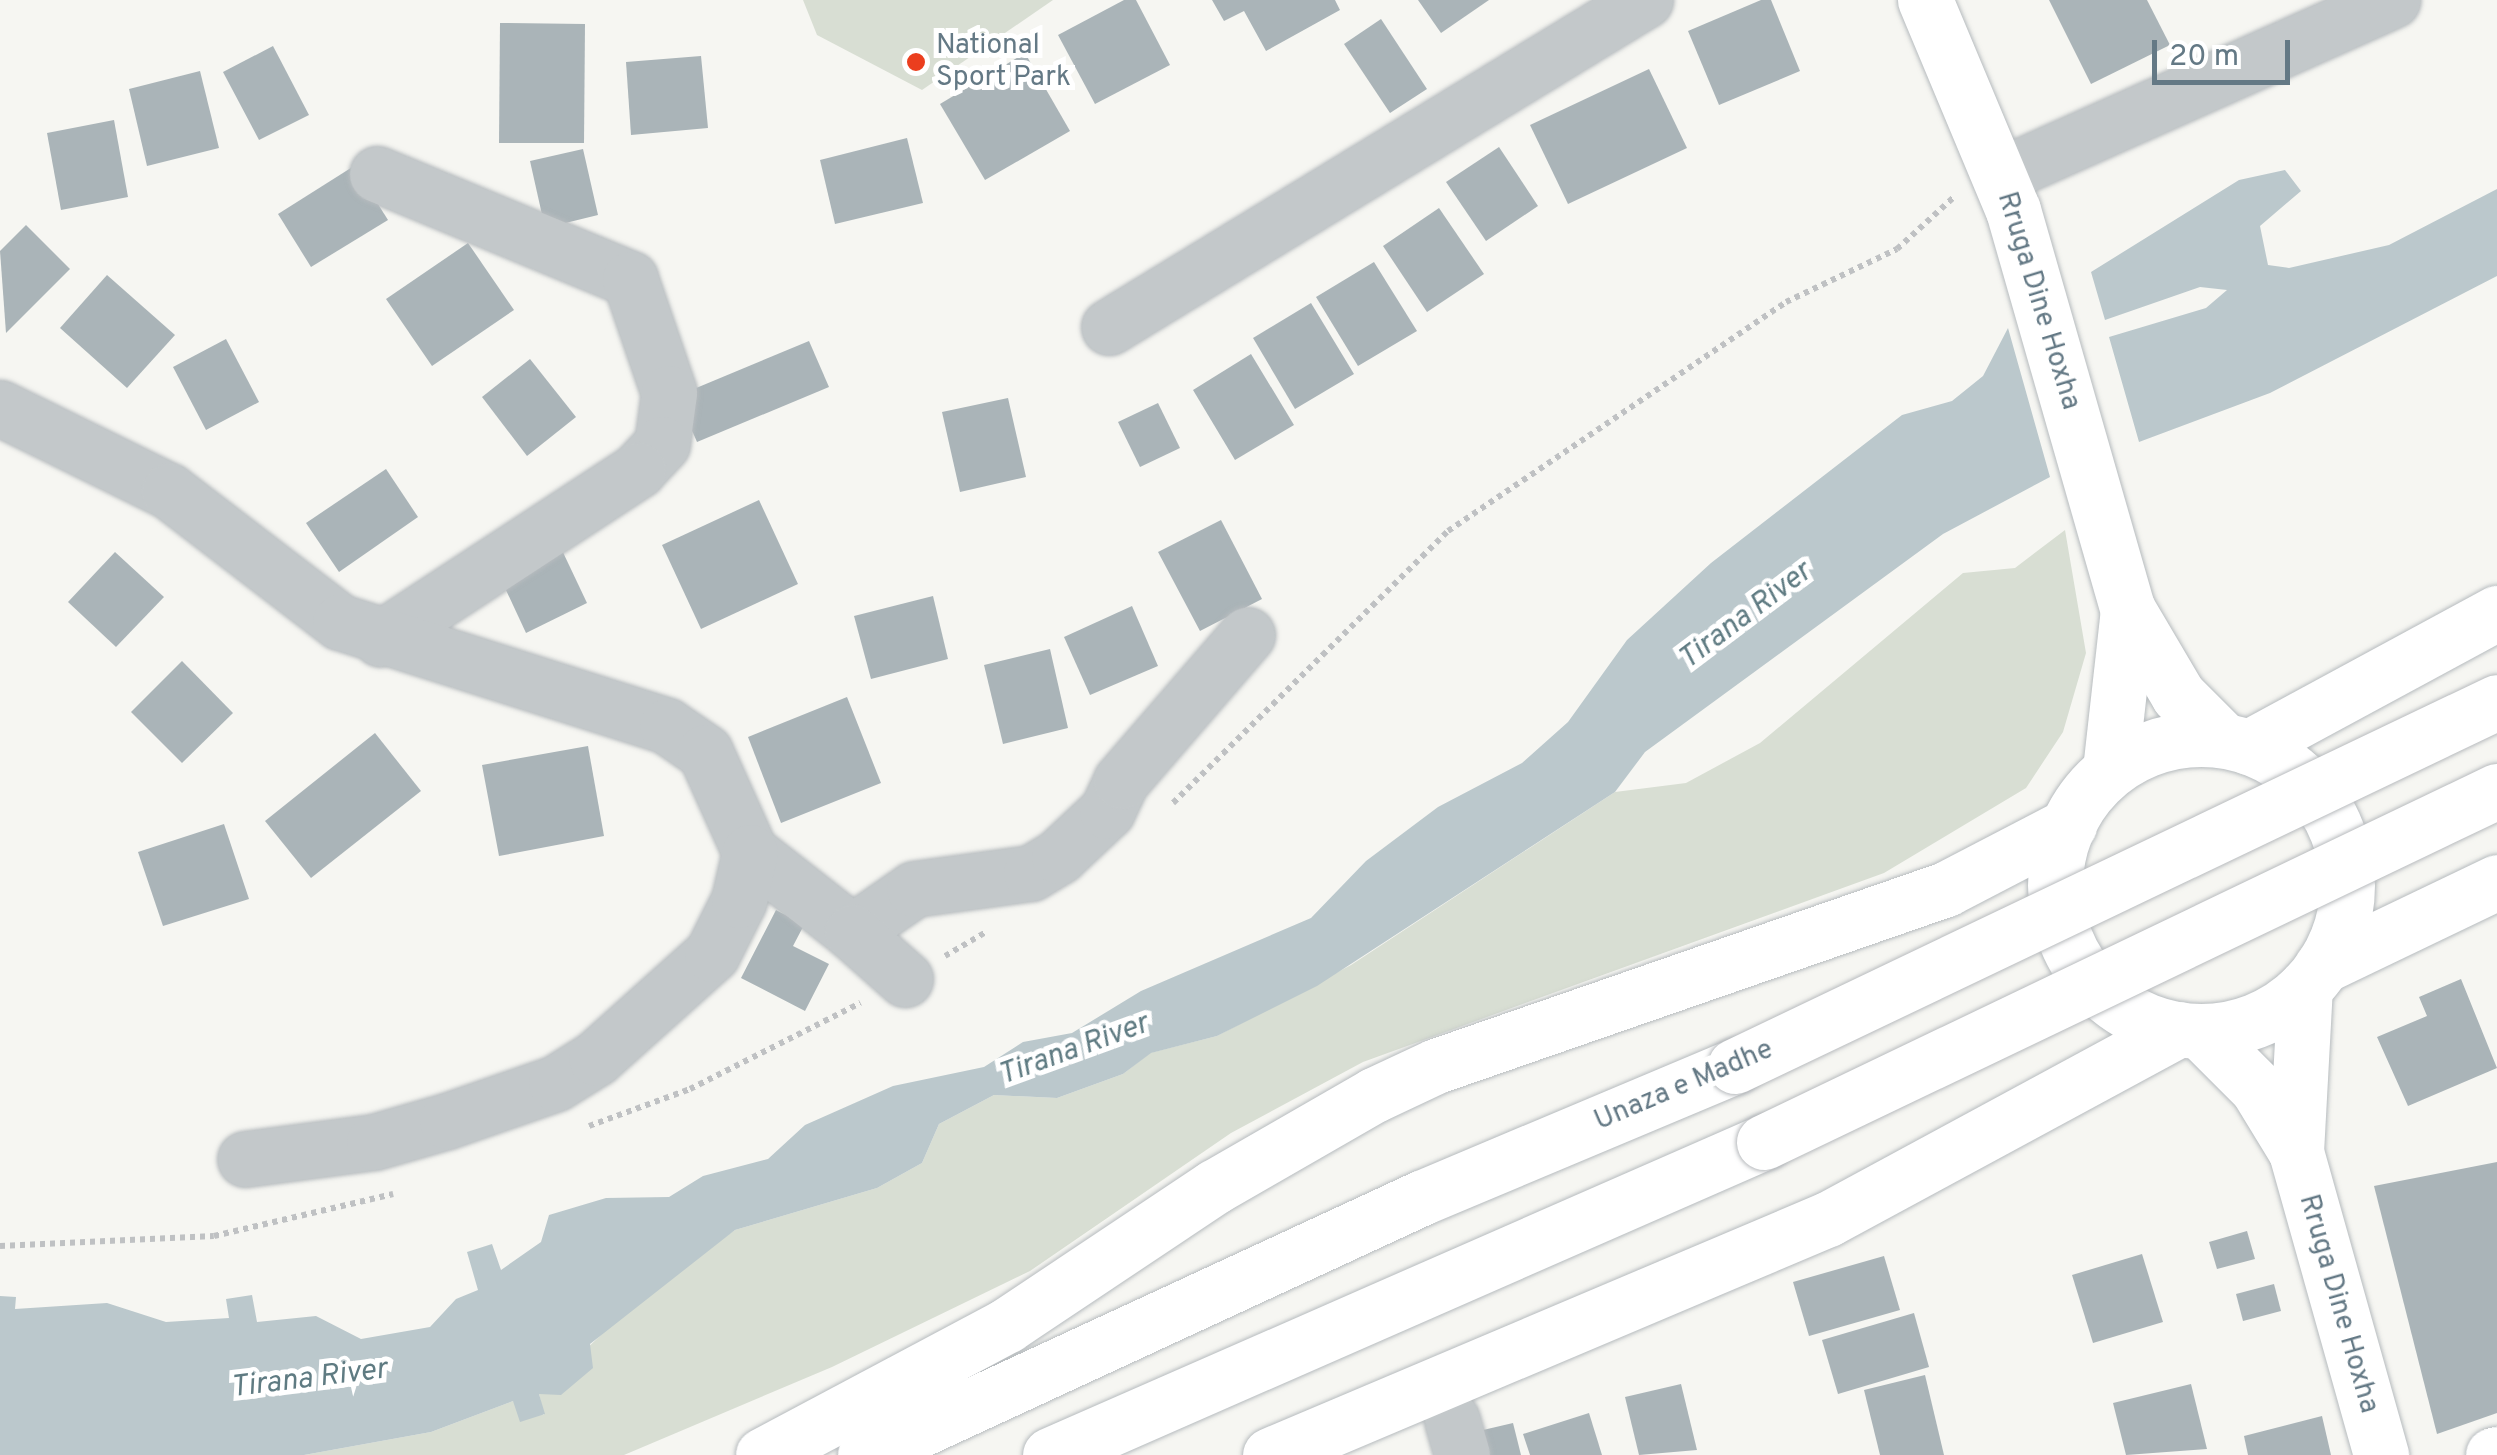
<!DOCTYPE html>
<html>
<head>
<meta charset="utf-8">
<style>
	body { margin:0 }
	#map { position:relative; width:2497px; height:1455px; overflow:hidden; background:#f6f6f2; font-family:Overpass,sans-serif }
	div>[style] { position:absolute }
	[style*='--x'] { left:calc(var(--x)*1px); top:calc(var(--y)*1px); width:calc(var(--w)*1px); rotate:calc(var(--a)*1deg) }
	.green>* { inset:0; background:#d8ded3 }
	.water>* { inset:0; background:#bbc8cc }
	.building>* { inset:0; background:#aab4b8 }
	.path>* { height:6px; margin-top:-3px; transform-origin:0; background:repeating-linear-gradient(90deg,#bfc1c3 0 5px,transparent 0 10px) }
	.roads { filter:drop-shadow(0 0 2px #b6bbbe) drop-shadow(0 0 2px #b6bbbe) }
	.minor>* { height:55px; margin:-27.5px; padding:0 27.5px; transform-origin:27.5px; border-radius:27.5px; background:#c3c8ca }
	.major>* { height:55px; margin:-27.5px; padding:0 27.5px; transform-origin:27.5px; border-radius:27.5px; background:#fff }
	.major>.ring { margin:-27.5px; padding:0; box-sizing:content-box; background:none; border:55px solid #fff; border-radius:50% }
	.highway>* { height:55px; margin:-27.5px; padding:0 27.5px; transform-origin:27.5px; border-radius:27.5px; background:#fff }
	.bridges { filter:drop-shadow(0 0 2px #b8bbbe) drop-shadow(0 0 2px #b8bbbe) }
	.highway-bridge>* { height:55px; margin:-27.5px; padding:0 27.5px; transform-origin:27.5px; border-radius:27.5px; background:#fff }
	.dots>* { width:28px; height:28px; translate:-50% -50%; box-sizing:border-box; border:5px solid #fff; border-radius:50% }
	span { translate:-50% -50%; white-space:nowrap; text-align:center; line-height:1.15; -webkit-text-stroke:10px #fff; paint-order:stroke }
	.poi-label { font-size:28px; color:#647985 }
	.left { translate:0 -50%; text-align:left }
	.street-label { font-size:28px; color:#647985 }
	.water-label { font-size:30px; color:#5f7b82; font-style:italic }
	.scale { position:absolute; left:2152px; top:40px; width:138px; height:45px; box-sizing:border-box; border:5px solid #647985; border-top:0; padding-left:12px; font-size:30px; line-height:35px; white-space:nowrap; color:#647985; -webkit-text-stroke:8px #fff; paint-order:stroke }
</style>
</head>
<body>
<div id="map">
	<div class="green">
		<div style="clip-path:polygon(803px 0,1053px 0,922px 90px,817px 35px)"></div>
		<div style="clip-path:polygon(2065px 530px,2086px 653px,2063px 732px,2026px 788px,1884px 873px,1363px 1062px,1231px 1133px,1030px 1271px,832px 1367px,624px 1455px,304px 1455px,431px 1432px,513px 1401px,544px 1415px,539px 1394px,645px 1293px,735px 1230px,877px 1188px,922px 1163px,939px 1124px,994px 1095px,1057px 1098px,1123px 1074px,1150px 1053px,1217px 1036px,1351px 965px,1615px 792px,1686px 783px,1760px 743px,1963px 573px,2015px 568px)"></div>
	</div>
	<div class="water">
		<div style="clip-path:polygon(2285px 170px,2301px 191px,2260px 226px,2268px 265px,2289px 268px,2389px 245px,2497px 189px,2497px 276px,2270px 393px,2139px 442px,2109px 337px,2206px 308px,2227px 290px,2200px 287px,2105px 320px,2091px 272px,2239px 180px)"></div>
		<div style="clip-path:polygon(2008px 328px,2050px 477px,1943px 534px,1645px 752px,1615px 792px,1317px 986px,1217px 1036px,1151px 1053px,1123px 1074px,1057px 1098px,994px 1095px,939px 1124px,922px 1163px,877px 1188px,735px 1230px,590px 1344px,593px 1368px,561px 1395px,539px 1394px,545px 1414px,520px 1422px,513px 1401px,431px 1432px,304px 1455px,0 1455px,0 1296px,16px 1297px,15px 1309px,107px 1303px,166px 1322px,229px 1318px,226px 1299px,252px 1295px,257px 1322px,316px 1316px,361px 1339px,430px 1327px,456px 1299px,478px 1290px,467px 1252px,492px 1244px,501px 1270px,541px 1242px,549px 1215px,606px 1198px,669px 1197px,703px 1176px,768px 1159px,805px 1125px,893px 1086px,984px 1067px,1023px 1042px,1072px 1033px,1141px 991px,1311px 918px,1366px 861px,1438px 807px,1522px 763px,1568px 722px,1627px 640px,1711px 563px,1902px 415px,1952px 401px,1983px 376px)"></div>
	</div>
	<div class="building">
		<div style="clip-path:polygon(1124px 0,1136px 0,1170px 65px,1095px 104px,1058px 35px)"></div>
		<div style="clip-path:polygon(1212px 0,1335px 0,1340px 10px,1266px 51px,1244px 11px,1224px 21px)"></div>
		<div style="clip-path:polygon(1418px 0,1489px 0,1441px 33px)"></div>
		<div style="clip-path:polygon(1761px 0,1771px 0,1800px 71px,1719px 105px,1688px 31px)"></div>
		<div style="clip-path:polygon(2049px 0,2147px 0,2170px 45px,2091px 84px)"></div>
		<div style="clip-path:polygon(1381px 19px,1427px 89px,1390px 113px,1344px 44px)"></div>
		<div style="clip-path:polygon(500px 23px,585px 24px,584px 143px,499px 143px)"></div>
		<div style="clip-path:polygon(273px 46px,309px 115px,259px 140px,223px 72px)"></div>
		<div style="clip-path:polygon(1025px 53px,1070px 131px,985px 180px,940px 104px)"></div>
		<div style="clip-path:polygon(701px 56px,708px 128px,631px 135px,626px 62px)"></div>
		<div style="clip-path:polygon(1649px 69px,1687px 148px,1568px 204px,1530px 125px)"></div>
		<div style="clip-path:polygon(200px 71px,219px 148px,147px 166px,129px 89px)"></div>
		<div style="clip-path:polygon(114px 120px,128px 197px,61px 210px,47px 133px)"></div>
		<div style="clip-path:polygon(907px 138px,923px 203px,835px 224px,820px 160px)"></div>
		<div style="clip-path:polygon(1499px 147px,1538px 206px,1486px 241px,1446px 182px)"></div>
		<div style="clip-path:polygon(583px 149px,598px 215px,545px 228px,530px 161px)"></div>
		<div style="clip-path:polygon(354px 166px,388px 220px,311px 267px,278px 214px)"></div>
		<div style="clip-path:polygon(1439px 208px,1484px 274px,1427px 312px,1383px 246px)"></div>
		<div style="clip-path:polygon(26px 225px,70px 269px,6px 333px,0 251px)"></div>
		<div style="clip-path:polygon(468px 243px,514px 310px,432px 366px,386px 299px)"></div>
		<div style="clip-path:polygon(1374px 262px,1417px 331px,1358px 366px,1316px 297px)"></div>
		<div style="clip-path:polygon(107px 275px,175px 335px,127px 388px,60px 328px)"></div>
		<div style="clip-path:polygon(1311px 303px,1354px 374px,1295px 409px,1253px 338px)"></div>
		<div style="clip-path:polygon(226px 339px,259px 402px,206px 430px,173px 367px)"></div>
		<div style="clip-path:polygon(809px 341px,829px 387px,697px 442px,677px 396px)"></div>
		<div style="clip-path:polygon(1251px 354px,1294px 425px,1235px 460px,1193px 390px)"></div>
		<div style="clip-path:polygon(530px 359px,576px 417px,527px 456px,482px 397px)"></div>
		<div style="clip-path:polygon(1008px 398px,1026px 477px,960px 492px,942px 412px)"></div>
		<div style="clip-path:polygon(1158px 403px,1180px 448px,1140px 467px,1118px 422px)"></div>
		<div style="clip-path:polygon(386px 469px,418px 517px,339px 572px,306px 523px)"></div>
		<div style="clip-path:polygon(759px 500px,798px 584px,701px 629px,662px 545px)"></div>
		<div style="clip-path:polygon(1221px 520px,1262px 599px,1200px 631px,1158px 552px)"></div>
		<div style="clip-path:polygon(560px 546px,587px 603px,526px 633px,499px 575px)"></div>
		<div style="clip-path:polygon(115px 552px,164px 597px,116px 647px,68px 602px)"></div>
		<div style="clip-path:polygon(933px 596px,948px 659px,871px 679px,854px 616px)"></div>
		<div style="clip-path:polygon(1132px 606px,1158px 666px,1090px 695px,1064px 637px)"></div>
		<div style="clip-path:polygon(1050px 649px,1068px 728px,1003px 744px,984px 665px)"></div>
		<div style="clip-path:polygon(182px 661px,233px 713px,182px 763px,131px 712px)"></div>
		<div style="clip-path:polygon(847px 697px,881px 783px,781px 823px,748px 737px)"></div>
		<div style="clip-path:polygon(375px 733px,421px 791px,311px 878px,265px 821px)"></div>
		<div style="clip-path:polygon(588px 746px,604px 836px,499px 856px,482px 765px)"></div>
		<div style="clip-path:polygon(224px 824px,249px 899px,163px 926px,138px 852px)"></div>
		<div style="clip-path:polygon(776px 910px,804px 925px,793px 946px,829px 964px,805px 1011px,741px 978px)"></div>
		<div style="clip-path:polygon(2461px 979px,2497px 1068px,2408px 1106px,2377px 1037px,2427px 1016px,2419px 997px)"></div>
		<div style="clip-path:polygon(2497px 1162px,2497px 1413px,2437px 1434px,2374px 1186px)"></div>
		<div style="clip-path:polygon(2247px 1231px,2255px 1259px,2217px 1269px,2209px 1242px)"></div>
		<div style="clip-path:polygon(2142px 1254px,2163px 1322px,2093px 1343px,2072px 1275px)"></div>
		<div style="clip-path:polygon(1884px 1256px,1900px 1310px,1809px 1336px,1793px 1282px)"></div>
		<div style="clip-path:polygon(2274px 1284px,2281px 1311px,2243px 1321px,2236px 1294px)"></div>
		<div style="clip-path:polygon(1914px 1313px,1929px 1367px,1838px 1394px,1822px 1340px)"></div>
		<div style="clip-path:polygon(1925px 1375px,1944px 1455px,1880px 1455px,1864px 1390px)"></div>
		<div style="clip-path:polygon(1681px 1384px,1697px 1450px,1639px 1455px,1625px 1397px)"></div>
		<div style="clip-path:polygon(2191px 1384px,2207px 1449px,2126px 1455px,2113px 1403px)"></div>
		<div style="clip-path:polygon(1589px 1413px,1602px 1455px,1530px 1455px,1523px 1434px)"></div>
		<div style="clip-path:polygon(2322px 1416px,2331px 1455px,2248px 1455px,2244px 1436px)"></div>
		<div style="clip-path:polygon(1513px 1423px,1521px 1455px,1471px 1455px,1466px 1434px)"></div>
	</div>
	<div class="path">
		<div style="--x:1173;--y:803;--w:387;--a:-44.7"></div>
		<div style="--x:1448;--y:531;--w:408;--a:-34.1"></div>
		<div style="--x:1786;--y:302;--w:123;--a:-25.5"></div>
		<div style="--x:1897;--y:249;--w:79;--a:-42.4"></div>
		<div style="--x:945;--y:956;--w:48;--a:-30.3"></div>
		<div style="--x:589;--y:1126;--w:108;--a:-20.1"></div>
		<div style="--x:690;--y:1089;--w:191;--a:-26.8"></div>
		<div style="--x:0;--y:1246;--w:214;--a:-2.7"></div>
		<div style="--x:214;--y:1236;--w:184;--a:-13.2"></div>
	</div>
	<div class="roads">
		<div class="minor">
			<div style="--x:377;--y:174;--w:274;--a:22.5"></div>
			<div style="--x:630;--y:279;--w:120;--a:71.1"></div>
			<div style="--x:669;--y:393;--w:51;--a:97.8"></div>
			<div style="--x:662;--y:444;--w:35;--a:133"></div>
			<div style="--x:638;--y:470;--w:308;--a:146.8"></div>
			<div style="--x:1999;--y:176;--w:431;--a:-24.1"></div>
			<div style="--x:1109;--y:327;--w:628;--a:-31.39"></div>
			<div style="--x:0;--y:408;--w:188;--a:26.2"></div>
			<div style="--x:169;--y:491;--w:215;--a:37.5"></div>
			<div style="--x:340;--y:622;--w:343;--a:17.6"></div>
			<div style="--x:667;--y:726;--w:46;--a:34.4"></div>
			<div style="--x:705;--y:752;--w:110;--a:65.8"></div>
			<div style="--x:750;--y:852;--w:130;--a:38.1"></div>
			<div style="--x:852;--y:932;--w:75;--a:-34.7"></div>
			<div style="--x:914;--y:889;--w:118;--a:-7.8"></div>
			<div style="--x:1031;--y:873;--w:33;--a:-31"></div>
			<div style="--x:1059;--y:856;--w:66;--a:-43.2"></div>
			<div style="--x:1107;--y:811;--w:33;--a:-65"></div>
			<div style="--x:1121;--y:781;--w:193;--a:-49.2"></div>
			<div style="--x:852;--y:932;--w:71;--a:41.6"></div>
			<div style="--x:245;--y:1159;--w:130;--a:-7.5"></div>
			<div style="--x:374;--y:1142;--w:76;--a:-16"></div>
			<div style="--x:447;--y:1121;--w:115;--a:-19.2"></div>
			<div style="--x:556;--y:1083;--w:47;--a:-32"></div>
			<div style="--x:596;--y:1058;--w:156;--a:-41.9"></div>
			<div style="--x:712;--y:954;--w:60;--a:-63.4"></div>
			<div style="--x:739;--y:900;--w:49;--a:-77.1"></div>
			<div style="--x:1452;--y:1420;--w:36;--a:74"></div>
		</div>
		<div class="major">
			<div style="--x:1925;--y:0;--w:228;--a:67.3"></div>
			<div style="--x:2013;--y:210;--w:416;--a:74"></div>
			<div style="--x:2128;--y:610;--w:99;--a:59.5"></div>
			<div style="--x:2178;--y:695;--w:64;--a:45"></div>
			<div class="ring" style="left:2055px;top:739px;width:237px;height:237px"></div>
			<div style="--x:2110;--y:770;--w:161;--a:-83.6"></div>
			<div style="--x:2200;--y:1031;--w:81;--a:45"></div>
			<div style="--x:2257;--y:1088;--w:75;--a:58.6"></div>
			<div style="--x:2296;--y:1152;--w:165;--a:-86.9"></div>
			<div style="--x:2296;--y:1152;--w:315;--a:74.3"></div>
			<div style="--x:2493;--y:1455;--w:4;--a:-14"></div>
		</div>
		<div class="highway">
			<div style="--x:2249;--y:747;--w:282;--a:-28.4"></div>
			<div style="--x:2322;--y:966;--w:194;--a:-25.6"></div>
			<div style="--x:763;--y:1455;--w:276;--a:-28"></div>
			<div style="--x:1007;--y:1325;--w:249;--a:-33.7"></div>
			<div style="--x:1214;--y:1187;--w:185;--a:-29.9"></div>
			<div style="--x:1374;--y:1095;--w:68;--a:-25.1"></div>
			<div style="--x:1436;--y:1066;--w:540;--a:-19.14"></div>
			<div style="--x:1946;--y:889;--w:139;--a:-27.5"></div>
			<div style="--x:865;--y:1455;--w:613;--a:-24.81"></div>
			<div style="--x:1421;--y:1198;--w:341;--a:-22.8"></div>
			<div style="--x:1050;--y:1455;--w:780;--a:-23.67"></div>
			<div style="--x:1270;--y:1455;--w:606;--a:-22.93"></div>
			<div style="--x:1828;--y:1219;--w:399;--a:-28.4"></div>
		</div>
	</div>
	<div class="bridges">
		<div class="highway-bridge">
			<div style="--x:1735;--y:1066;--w:844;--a:-25.53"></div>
			<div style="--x:1764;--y:1142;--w:813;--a:-25.59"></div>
		</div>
	</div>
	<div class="dots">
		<div style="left:916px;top:62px;background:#eb3e1e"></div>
	</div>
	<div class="poi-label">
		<span class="left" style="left:936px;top:62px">National<br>Sport Park</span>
	</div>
	<div class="street-label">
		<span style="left:2038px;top:301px;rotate:73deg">Rruga Dine Hoxha</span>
		<span style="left:1684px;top:1086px;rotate:-23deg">Unaza e Madhe</span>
		<span style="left:2338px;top:1304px;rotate:74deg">Rruga Dine Hoxha</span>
	</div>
	<div class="water-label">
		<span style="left:1746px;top:617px;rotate:-37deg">Tirana River</span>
		<span style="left:1074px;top:1051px;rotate:-20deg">Tirana River</span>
		<span style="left:309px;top:1380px;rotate:-7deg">Tirana River</span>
	</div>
	<div class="scale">20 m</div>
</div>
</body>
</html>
